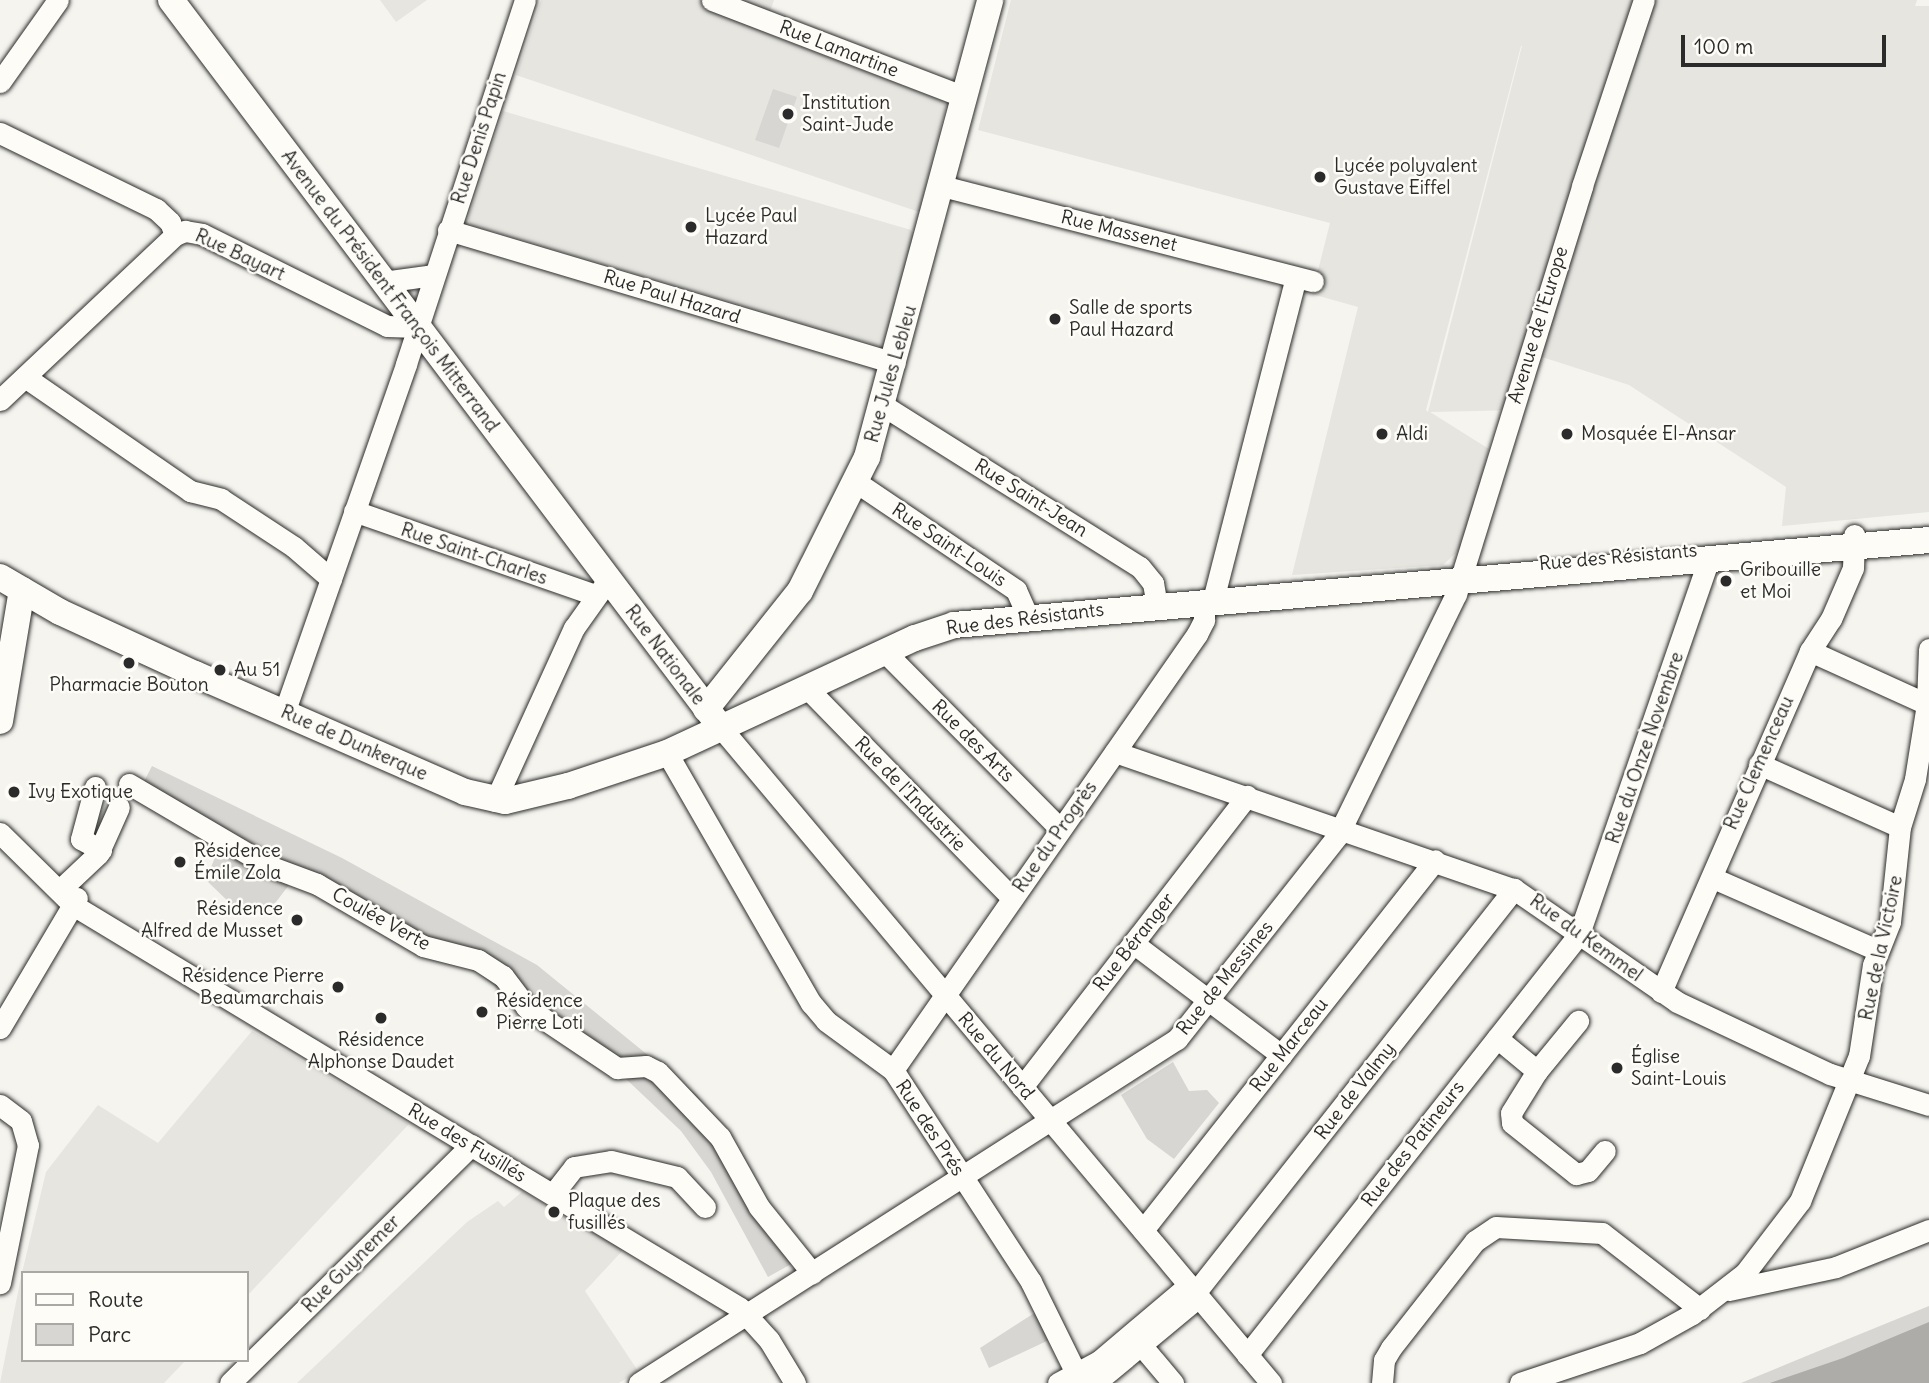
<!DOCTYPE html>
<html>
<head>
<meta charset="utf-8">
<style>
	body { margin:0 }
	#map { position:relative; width:1929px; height:1383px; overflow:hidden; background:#f5f4ef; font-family:Delius,sans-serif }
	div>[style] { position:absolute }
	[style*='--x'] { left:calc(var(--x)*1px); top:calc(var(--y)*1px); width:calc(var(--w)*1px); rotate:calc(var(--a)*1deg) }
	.built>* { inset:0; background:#e6e5e0 }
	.green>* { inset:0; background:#d7d6d2 }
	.water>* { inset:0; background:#adaca9 }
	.roads { filter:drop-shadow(0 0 2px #2b2b2b) drop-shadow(0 0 2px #2b2b2b) }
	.minor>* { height:21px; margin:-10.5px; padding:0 10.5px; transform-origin:10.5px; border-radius:10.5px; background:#fdfcf7 }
	.major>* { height:26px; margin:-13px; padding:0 13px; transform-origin:13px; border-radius:13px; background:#fdfcf7 }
	.dots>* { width:19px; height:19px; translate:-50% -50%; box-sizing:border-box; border:4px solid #fdfcf7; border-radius:50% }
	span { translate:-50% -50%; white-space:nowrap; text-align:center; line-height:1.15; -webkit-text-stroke:5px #fdfcf7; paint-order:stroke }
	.street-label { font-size:19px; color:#2b2b2b }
	.poi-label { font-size:19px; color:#2b2b2b }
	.left { translate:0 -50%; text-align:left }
	.right { translate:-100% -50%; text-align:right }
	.legend { position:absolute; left:21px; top:1271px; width:228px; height:91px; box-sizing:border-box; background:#fdfcf7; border:2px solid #a9a8a5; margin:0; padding:9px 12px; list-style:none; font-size:21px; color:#2b2b2b }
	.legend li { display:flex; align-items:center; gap:14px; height:35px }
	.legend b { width:35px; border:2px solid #a9a8a5 }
	.scale { position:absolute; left:1681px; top:35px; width:205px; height:32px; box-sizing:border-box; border:4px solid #2b2b2b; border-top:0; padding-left:9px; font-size:21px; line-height:24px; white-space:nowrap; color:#2b2b2b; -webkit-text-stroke:5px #fdfcf7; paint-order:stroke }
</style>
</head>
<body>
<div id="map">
	<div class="built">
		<div style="clip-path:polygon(380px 0,427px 0,396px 22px)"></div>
		<div style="clip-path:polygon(541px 0,774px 0,763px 32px,943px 101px,946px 106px,919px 212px,516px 75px)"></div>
		<div style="clip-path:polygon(evenodd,1011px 0,1917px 0,1915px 6px,1929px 6px,1929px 512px,1782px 526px,1786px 487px,1629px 385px,1539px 356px,1519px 410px,1430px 412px,1489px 449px,1464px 545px,1443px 565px,1292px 575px,1358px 307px,1312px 294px,1330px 223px,978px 130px,1011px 0,1521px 46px,1522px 46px,1428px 412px,1426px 410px,1521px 46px)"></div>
		<div style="clip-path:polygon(503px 111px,911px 230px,914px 237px,886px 343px,879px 346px,471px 225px,468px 219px)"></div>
		<div style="clip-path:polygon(252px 1031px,409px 1124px,247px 1296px,247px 1273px,23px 1273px,23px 1360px,186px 1360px,164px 1383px,0 1383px,21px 1277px,46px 1172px,98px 1105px,158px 1143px)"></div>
		<div style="clip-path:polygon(523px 1191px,623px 1250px,585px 1291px,638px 1371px,619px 1383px,297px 1383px,467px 1222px,498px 1201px,504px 1207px)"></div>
	</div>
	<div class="green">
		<div style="clip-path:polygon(773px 89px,797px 97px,779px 148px,755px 140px)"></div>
		<div style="clip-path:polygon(152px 766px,342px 858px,537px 965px,697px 1095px,802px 1258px,768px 1277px,711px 1172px,681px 1131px,625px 1078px,533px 1018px,474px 969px,437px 960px,292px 881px,276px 902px,259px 913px,234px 907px,206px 880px,221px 842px,136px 797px)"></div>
		<div style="clip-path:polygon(1173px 1062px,1189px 1091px,1207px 1090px,1219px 1103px,1174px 1159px,1147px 1139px,1121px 1095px)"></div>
		<div style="clip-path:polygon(1929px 1306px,1929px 1383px,1741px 1383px,1821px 1350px)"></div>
		<div style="clip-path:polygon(1036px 1312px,1049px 1340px,989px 1368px,980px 1348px)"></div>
	</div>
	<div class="water">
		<div style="clip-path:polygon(1929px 1322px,1929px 1383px,1770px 1383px,1843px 1358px)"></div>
	</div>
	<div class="roads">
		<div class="minor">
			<div style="--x:712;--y:0;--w:271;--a:21"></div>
			<div style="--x:0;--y:82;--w:100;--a:-54.7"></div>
			<div style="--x:0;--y:133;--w:174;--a:26"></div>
			<div style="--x:156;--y:209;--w:19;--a:43"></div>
			<div style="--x:170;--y:222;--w:14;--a:69"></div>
			<div style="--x:942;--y:186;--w:383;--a:14.4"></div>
			<div style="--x:448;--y:230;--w:466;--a:16.6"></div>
			<div style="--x:383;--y:282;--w:50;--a:-8"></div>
			<div style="--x:25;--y:377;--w:201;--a:34.6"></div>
			<div style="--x:190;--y:491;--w:32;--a:14"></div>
			<div style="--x:221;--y:499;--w:87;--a:33.3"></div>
			<div style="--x:294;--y:547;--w:49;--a:40.9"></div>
			<div style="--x:0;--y:400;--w:241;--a:-43.3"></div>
			<div style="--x:175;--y:235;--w:11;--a:-22"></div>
			<div style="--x:185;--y:231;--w:17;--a:10"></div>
			<div style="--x:202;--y:234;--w:207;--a:26.4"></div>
			<div style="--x:387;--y:326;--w:30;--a:2"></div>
			<div style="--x:884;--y:406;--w:302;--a:32.2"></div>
			<div style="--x:1140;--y:567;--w:21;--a:51"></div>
			<div style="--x:1153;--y:583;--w:22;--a:80"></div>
			<div style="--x:856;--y:482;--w:193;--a:34"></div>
			<div style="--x:1016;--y:590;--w:30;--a:66"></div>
			<div style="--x:354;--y:511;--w:255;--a:19.2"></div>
			<div style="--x:1213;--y:600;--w:333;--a:-75.6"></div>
			<div style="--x:1810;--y:651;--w:128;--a:24.4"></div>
			<div style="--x:885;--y:652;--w:249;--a:45.3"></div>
			<div style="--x:809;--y:690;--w:291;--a:45.7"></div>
			<div style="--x:284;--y:713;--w:370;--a:-70.7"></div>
			<div style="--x:406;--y:364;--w:383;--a:-71.9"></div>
			<div style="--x:722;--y:729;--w:854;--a:49.99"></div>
			<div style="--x:1115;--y:752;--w:422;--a:19"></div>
			<div style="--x:1514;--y:889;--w:198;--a:34.7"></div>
			<div style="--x:1677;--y:1002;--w:169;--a:25.2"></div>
			<div style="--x:1830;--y:1074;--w:104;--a:17.4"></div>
			<div style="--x:667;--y:753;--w:289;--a:60.1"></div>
			<div style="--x:811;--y:1003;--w:23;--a:50"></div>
			<div style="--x:826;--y:1021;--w:83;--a:36.2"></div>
			<div style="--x:893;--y:1070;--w:253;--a:56.9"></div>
			<div style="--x:1031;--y:1282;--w:113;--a:63.7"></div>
			<div style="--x:1759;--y:764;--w:154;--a:24.1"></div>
			<div style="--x:129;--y:784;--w:162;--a:30.4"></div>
			<div style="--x:269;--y:866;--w:51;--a:20.6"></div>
			<div style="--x:317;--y:884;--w:123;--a:30.3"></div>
			<div style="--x:423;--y:946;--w:57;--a:14.3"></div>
			<div style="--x:478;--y:960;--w:30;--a:33"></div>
			<div style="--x:503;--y:976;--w:39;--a:53"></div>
			<div style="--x:526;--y:1007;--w:110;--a:33.8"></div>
			<div style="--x:617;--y:1068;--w:29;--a:-4"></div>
			<div style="--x:646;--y:1066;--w:13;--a:27"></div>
			<div style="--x:658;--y:1072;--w:90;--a:46.4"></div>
			<div style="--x:720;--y:1137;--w:80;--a:60.9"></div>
			<div style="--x:759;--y:1207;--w:85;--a:51.2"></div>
			<div style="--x:95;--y:787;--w:54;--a:105.1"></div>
			<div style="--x:81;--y:839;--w:23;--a:29"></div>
			<div style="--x:495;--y:801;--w:190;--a:-65.5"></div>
			<div style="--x:574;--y:628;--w:50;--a:-54.7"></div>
			<div style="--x:0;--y:833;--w:103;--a:44.6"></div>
			<div style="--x:73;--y:905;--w:779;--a:31.14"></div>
			<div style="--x:740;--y:1308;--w:43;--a:47.8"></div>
			<div style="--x:769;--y:1340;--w:50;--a:58.8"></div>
			<div style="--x:1713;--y:878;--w:179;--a:23.7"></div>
			<div style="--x:64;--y:886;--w:47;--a:-43.3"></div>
			<div style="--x:98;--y:854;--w:51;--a:-65.9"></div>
			<div style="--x:1133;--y:943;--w:186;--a:37.1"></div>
			<div style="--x:1661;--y:992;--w:372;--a:-66.4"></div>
			<div style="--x:1810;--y:651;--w:38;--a:-57"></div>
			<div style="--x:1831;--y:619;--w:56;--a:-66.7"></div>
			<div style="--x:1853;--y:568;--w:33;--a:-88"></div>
			<div style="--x:0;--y:1028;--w:151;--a:-59.4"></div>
			<div style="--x:1497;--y:1038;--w:52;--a:39.5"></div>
			<div style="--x:1537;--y:1071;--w:65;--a:-50.6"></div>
			<div style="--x:893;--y:1070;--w:532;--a:-55.11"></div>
			<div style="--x:1197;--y:634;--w:16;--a:-63"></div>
			<div style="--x:1204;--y:620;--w:20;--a:-90"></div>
			<div style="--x:1537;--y:1071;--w:49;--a:121.8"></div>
			<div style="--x:1511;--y:1113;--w:10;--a:84"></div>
			<div style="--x:1512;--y:1123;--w:82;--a:38.6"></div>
			<div style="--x:1576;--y:1174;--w:12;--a:-14"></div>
			<div style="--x:1588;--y:1171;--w:26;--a:-50"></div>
			<div style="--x:1022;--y:1087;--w:368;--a:-52.3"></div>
			<div style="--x:0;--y:1105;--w:26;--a:37"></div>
			<div style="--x:21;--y:1121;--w:25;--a:74"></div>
			<div style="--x:28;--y:1145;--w:141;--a:101.5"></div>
			<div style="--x:553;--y:1194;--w:34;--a:-52"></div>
			<div style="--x:574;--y:1167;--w:37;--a:-9"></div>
			<div style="--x:611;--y:1161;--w:68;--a:13.6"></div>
			<div style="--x:677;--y:1177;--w:41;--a:47"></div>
			<div style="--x:1143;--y:1230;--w:471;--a:-51.7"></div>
			<div style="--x:1729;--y:1290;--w:109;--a:-12.1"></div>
			<div style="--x:1836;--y:1267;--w:100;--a:-21.7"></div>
			<div style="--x:1195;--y:1293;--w:515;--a:-51.71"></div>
			<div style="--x:1141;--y:1345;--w:50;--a:49.9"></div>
			<div style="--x:1247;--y:1355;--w:536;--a:-51.74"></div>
			<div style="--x:1579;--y:934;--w:395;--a:-70.9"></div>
			<div style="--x:230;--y:1383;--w:339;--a:-44.6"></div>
			<div style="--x:639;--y:1383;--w:639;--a:-32.6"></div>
			<div style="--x:1177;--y:1039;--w:260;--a:-51.7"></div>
			<div style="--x:1338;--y:835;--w:268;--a:-63.9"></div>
			<div style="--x:1456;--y:594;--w:427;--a:-72.8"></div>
			<div style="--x:1582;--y:186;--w:196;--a:-71.6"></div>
			<div style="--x:1058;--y:1383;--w:47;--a:-28.2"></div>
			<div style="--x:1099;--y:1361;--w:118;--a:-40.2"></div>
			<div style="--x:1095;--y:1383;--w:124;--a:-39.7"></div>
			<div style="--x:1382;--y:1383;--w:23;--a:-85"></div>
			<div style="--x:1384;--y:1360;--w:14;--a:-60"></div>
			<div style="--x:1391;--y:1348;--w:136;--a:-51.9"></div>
			<div style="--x:1475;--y:1241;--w:25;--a:-34"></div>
			<div style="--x:1496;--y:1227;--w:106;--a:3.2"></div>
			<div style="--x:1602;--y:1233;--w:124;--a:37.8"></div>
			<div style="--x:1520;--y:1383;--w:126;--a:-18.4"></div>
			<div style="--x:1640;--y:1343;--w:60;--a:-29.1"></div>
			<div style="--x:1692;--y:1314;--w:67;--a:-37.7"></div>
			<div style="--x:1745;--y:1273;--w:91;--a:-52.6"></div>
			<div style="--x:1800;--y:1201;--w:157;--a:-67.9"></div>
			<div style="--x:1859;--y:1056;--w:92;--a:-81.3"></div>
			<div style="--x:1873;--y:965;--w:46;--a:-68.4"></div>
			<div style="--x:1890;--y:922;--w:96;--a:-84"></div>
			<div style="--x:1900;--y:827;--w:50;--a:-72.6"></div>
			<div style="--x:1915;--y:779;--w:76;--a:-80.9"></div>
			<div style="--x:1927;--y:704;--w:55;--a:-87.9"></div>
		</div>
		<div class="major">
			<div style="--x:171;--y:0;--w:914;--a:52.92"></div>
			<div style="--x:0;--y:577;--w:69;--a:30.3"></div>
			<div style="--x:60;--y:612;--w:149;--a:24.7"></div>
			<div style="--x:195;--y:674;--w:295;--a:23.6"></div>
			<div style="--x:465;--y:792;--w:41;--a:12.7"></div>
			<div style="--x:505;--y:801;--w:65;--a:-13.4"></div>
			<div style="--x:568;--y:786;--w:104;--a:-18.4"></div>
			<div style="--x:667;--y:753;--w:273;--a:-24.9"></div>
			<div style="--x:915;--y:638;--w:41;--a:-18.4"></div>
			<div style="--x:954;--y:625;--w:979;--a:-4.98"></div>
			<div style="--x:706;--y:709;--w:151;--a:-51.5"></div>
			<div style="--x:800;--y:591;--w:150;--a:-63.4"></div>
			<div style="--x:867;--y:457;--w:473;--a:-74.9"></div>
			<div style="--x:0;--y:721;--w:133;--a:-80.5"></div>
		</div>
	</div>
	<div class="dots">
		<div style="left:788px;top:114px;background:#2b2b2b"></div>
		<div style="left:1320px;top:177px;background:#2b2b2b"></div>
		<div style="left:691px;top:227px;background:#2b2b2b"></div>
		<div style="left:1055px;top:319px;background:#2b2b2b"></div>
		<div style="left:1382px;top:434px;background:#2b2b2b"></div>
		<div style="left:1567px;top:434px;background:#2b2b2b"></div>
		<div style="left:1726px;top:581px;background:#2b2b2b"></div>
		<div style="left:129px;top:663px;background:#2b2b2b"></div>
		<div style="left:220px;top:670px;background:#2b2b2b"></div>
		<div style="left:14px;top:792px;background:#2b2b2b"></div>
		<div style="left:180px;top:862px;background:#2b2b2b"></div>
		<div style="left:297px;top:920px;background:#2b2b2b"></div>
		<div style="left:338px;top:987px;background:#2b2b2b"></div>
		<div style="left:482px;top:1012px;background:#2b2b2b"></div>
		<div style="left:381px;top:1018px;background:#2b2b2b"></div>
		<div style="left:1617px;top:1068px;background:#2b2b2b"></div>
		<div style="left:554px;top:1212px;background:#2b2b2b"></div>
	</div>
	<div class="street-label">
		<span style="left:839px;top:49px;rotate:21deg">Rue Lamartine</span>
		<span style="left:479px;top:138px;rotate:-72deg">Rue Denis Papin</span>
		<span style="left:1119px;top:231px;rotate:14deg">Rue Massenet</span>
		<span style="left:240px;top:255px;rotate:25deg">Rue Bayart</span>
		<span style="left:390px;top:291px;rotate:53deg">Avenue du Président François Mitterrand</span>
		<span style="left:672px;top:297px;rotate:17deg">Rue Paul Hazard</span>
		<span style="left:1538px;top:325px;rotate:-73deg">Avenue de l'Europe</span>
		<span style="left:891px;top:374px;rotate:-74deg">Rue Jules Lebleu</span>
		<span style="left:1031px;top:498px;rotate:32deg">Rue Saint-Jean</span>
		<span style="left:949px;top:545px;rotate:34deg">Rue Saint-Louis</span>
		<span style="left:474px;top:554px;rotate:19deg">Rue Saint-Charles</span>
		<span style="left:1618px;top:557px;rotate:-5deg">Rue des Résistants</span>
		<span style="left:1025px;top:619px;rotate:-7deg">Rue des Résistants</span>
		<span style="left:665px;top:655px;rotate:53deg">Rue Nationale</span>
		<span style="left:973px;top:741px;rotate:45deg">Rue des Arts</span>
		<span style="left:354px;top:743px;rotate:24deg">Rue de Dunkerque</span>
		<span style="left:1645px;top:748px;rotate:-71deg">Rue du Onze Novembre</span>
		<span style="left:1759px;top:763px;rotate:-66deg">Rue Clemenceau</span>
		<span style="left:910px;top:794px;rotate:46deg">Rue de l'Industrie</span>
		<span style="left:1055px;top:837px;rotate:-55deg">Rue du Progrès</span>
		<span style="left:381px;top:919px;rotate:29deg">Coulée Verte</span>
		<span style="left:1586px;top:938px;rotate:36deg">Rue du Kemmel</span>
		<span style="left:1134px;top:942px;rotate:-52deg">Rue Béranger</span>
		<span style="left:1881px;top:948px;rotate:-78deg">Rue de la Victoire</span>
		<span style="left:1225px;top:978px;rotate:-51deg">Rue de Messines</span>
		<span style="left:1289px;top:1045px;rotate:-52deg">Rue Marceau</span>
		<span style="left:996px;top:1056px;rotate:50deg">Rue du Nord</span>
		<span style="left:1355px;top:1091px;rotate:-52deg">Rue de Valmy</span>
		<span style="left:930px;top:1128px;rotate:57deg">Rue des Prés</span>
		<span style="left:467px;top:1143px;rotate:31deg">Rue des Fusillés</span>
		<span style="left:1413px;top:1144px;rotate:-52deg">Rue des Patineurs</span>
		<span style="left:351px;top:1264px;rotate:-45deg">Rue Guynemer</span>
	</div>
	<div class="poi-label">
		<span class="left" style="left:802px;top:114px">Institution<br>Saint-Jude</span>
		<span class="left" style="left:1334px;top:177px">Lycée polyvalent<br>Gustave Eiffel</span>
		<span class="left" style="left:705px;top:227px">Lycée Paul<br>Hazard</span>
		<span class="left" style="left:1069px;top:319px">Salle de sports<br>Paul Hazard</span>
		<span class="left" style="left:1396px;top:434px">Aldi</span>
		<span class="left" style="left:1581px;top:434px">Mosquée El-Ansar</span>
		<span class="left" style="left:1740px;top:581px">Gribouille<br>et Moi</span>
		<span class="left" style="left:234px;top:670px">Au 51</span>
		<span style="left:129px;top:685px">Pharmacie Bouton</span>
		<span class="left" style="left:28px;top:792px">Ivy Exotique</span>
		<span class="left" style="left:194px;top:862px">Résidence<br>Émile Zola</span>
		<span class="right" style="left:283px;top:920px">Résidence<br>Alfred de Musset</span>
		<span class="right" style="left:324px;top:987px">Résidence Pierre<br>Beaumarchais</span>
		<span class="left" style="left:496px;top:1012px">Résidence<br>Pierre Loti</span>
		<span style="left:381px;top:1051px">Résidence<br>Alphonse Daudet</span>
		<span class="left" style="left:1631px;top:1068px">Église<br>Saint-Louis</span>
		<span class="left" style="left:568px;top:1212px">Plaque des<br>fusillés</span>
	</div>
	<ul class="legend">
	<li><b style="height:9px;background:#fdfcf7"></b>Route</li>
	<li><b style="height:19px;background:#d7d6d2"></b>Parc</li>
	</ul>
	<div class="scale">100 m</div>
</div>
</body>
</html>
